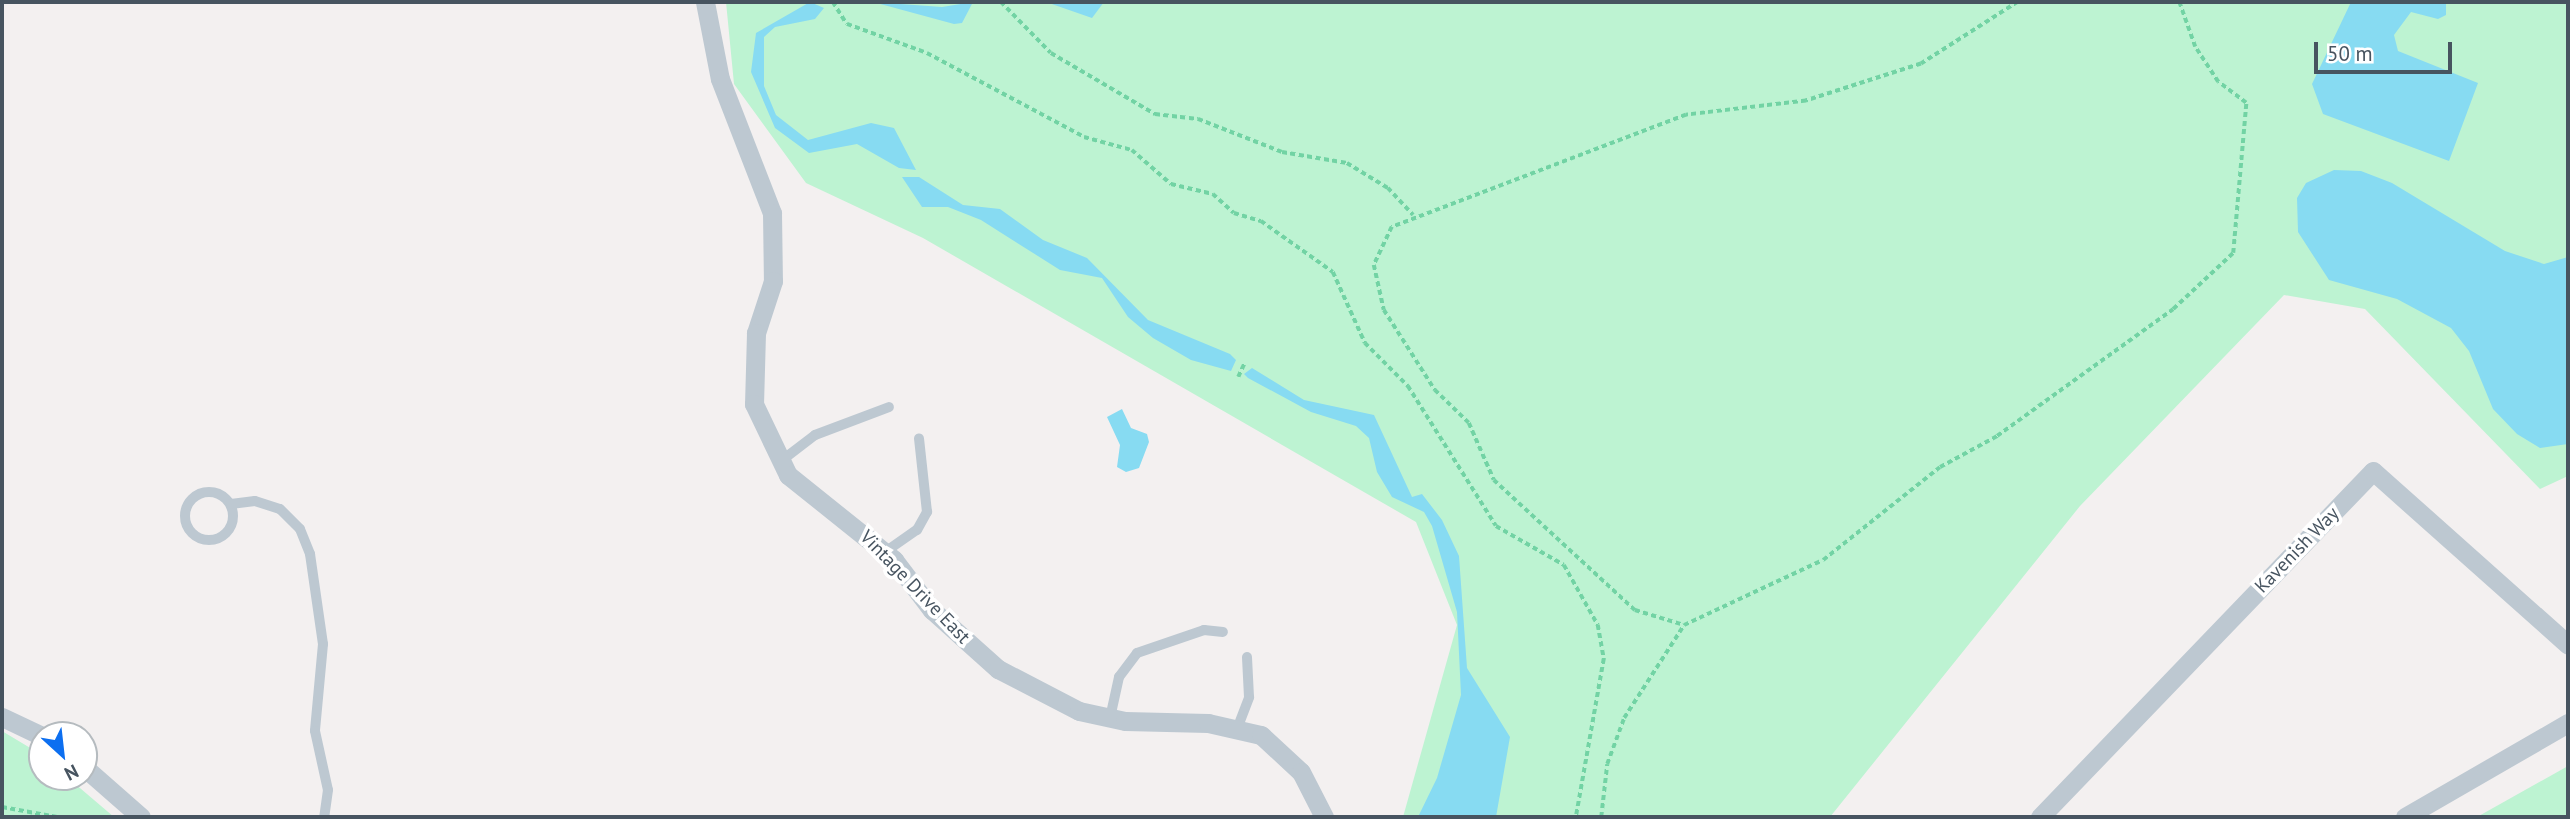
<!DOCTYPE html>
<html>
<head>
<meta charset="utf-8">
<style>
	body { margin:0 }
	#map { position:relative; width:2570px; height:819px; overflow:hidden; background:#f3f0f0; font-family:"PT Sans",sans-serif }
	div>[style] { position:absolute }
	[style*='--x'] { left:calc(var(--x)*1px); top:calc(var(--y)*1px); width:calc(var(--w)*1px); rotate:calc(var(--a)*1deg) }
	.green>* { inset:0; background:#bdf3d2 }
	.water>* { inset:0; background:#87dbf2 }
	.path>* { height:3.5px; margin-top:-1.75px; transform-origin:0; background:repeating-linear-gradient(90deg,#72d3a4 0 5px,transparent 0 8.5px) }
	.lane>* { height:10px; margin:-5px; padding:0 5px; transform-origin:5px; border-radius:5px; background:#bdc8d1 }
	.lane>.ring { margin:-5px; padding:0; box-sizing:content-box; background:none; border:10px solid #bdc8d1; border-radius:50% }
	.street>* { height:19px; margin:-9.5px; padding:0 9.5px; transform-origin:9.5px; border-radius:9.5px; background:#bdc8d1 }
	span { translate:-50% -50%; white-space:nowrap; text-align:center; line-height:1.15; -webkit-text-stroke:7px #fff; paint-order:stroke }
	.street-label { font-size:19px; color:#475460 }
	.frame { position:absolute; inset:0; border:4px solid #475460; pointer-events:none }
	.north { position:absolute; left:28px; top:721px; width:70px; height:70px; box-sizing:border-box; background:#fff; border:2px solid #b5bbbf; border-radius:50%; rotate:153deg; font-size:19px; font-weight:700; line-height:28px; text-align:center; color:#475460 }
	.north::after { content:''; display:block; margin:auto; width:24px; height:32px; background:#0d6ff0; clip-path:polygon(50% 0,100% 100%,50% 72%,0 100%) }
	.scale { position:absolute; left:2314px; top:42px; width:138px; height:32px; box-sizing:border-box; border:4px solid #475460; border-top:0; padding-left:9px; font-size:21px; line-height:24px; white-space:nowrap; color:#475460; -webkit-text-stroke:5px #fff; paint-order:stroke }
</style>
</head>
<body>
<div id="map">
	<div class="green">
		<div style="clip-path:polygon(726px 2px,2568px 2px,2568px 476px,2540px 489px,2365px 309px,2284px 295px,2080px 506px,1830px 817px,1403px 817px,1457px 625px,1416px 522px,923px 238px,806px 183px,734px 84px)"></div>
		<div style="clip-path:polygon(2px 731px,42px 755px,42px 777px,67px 777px,114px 817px,2px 817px)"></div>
		<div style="clip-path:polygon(2568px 766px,2568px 817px,2477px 817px)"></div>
	</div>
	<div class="water">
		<div style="clip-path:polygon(810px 2px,824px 8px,815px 19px,775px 27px,764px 37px,764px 86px,776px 115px,808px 140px,871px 123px,894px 128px,916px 170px,899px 168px,857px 144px,809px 153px,775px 128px,751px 72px,756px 33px)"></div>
		<div style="clip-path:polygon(873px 2px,942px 7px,973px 2px,962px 23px,954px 24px)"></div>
		<div style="clip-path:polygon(1046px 2px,1104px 2px,1092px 18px)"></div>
		<div style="clip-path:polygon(2351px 2px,2446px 2px,2446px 15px,2438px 19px,2411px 12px,2394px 35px,2398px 51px,2478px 83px,2449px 161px,2323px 114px,2312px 84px)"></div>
		<div style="clip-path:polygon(2334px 170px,2361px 171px,2392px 183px,2505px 251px,2544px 264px,2568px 257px,2568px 444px,2540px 448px,2517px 434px,2493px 409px,2469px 351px,2451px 328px,2397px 299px,2329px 280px,2298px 232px,2297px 198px,2306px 183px)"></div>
		<div style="clip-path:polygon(902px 177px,919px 177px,963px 205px,1000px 209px,1043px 240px,1087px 258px,1148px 320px,1230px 354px,1236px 360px,1231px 371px,1191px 360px,1153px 338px,1128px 317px,1102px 278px,1060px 270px,981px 220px,948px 207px,922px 207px)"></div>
		<div style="clip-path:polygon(1252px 368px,1304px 400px,1374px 415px,1412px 497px,1422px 494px,1442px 520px,1459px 556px,1467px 668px,1510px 737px,1496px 817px,1418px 817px,1437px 778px,1461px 695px,1457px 612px,1432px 526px,1424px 512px,1392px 497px,1377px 472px,1369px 438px,1356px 426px,1311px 412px,1248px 378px,1244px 374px)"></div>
		<div style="clip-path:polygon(1122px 409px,1131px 428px,1147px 434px,1149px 442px,1139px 468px,1126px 472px,1117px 467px,1120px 445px,1107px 417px)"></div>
	</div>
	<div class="path">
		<div style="--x:833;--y:2;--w:26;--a:58"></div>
		<div style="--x:847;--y:24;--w:85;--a:19.9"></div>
		<div style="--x:927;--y:53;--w:178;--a:28.1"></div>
		<div style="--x:1084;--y:137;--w:50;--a:15.2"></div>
		<div style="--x:1132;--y:150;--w:52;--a:41.1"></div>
		<div style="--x:1171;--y:184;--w:43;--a:13.4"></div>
		<div style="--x:1213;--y:194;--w:28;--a:42"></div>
		<div style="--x:1234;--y:213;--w:28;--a:17"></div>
		<div style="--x:1261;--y:221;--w:88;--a:35.3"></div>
		<div style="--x:1333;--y:272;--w:78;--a:65.7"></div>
		<div style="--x:1365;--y:343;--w:61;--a:45"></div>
		<div style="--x:1408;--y:386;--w:165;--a:57.8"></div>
		<div style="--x:1496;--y:526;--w:78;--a:29.8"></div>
		<div style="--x:1564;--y:565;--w:69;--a:60.5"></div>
		<div style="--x:1598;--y:625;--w:35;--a:80"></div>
		<div style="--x:1604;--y:659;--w:160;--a:100"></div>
		<div style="--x:1001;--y:2;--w:71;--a:45.6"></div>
		<div style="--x:1051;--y:53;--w:121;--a:30.4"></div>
		<div style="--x:1155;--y:114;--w:43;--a:6.6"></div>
		<div style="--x:1198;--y:119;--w:90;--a:21.4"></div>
		<div style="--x:1282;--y:152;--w:66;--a:9.6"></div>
		<div style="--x:1347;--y:163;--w:48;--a:31.4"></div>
		<div style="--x:1388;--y:188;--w:37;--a:47"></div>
		<div style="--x:2018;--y:2;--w:115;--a:147.4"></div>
		<div style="--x:1921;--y:64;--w:121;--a:162.2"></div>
		<div style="--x:1806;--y:101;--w:121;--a:173.3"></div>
		<div style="--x:1686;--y:115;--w:315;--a:159.1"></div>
		<div style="--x:1392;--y:227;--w:42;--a:115.3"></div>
		<div style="--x:1374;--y:265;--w:46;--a:77.5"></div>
		<div style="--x:1384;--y:310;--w:95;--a:57.5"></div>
		<div style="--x:1435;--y:390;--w:47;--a:44.1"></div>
		<div style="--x:1469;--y:423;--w:62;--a:66.3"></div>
		<div style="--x:1494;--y:480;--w:192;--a:42.7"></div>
		<div style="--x:1635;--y:610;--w:51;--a:17"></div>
		<div style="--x:1684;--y:625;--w:153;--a:-25.1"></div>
		<div style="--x:1823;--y:560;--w:149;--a:-38.5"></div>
		<div style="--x:1940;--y:467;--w:65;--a:-28.5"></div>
		<div style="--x:1997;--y:436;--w:217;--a:-35.8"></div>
		<div style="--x:2173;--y:309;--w:82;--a:-43"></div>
		<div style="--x:2233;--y:253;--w:151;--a:-85"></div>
		<div style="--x:2246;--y:103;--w:35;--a:-143"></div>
		<div style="--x:2218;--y:82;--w:42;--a:-123.3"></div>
		<div style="--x:2195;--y:47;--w:48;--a:-109.6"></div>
		<div style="--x:1238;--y:377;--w:14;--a:-65"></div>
		<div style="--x:2;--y:807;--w:56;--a:10.3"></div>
		<div style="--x:1601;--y:817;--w:53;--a:-83.5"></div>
		<div style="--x:1607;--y:764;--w:49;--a:-69.7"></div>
		<div style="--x:1624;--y:718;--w:111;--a:-57.2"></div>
	</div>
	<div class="lane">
		<div style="--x:781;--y:461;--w:43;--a:-37.4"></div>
		<div style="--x:815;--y:435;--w:79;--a:-20.7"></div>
		<div class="ring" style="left:185px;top:492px;width:38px;height:38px"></div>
		<div style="--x:231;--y:504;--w:24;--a:-7"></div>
		<div style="--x:255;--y:501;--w:26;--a:18"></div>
		<div style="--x:280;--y:509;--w:28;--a:45"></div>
		<div style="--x:300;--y:529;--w:27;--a:68"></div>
		<div style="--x:310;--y:554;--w:91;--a:81.8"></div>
		<div style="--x:323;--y:644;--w:87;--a:95.3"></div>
		<div style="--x:315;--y:731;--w:60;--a:77.6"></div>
		<div style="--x:328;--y:790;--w:27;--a:98"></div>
		<div style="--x:885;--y:552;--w:39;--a:-35"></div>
		<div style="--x:917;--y:530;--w:21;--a:-61"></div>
		<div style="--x:927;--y:512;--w:74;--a:-96.2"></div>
		<div style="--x:1110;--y:718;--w:42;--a:-77.6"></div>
		<div style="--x:1119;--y:677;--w:30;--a:-53"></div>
		<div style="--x:1137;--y:653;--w:71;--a:-18.9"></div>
		<div style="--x:1204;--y:630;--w:19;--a:6"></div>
		<div style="--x:1237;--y:729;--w:34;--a:-69"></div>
		<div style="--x:1249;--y:697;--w:40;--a:-92.9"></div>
	</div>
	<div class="street">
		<div style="--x:705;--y:2;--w:78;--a:79"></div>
		<div style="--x:720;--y:79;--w:144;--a:68.8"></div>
		<div style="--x:772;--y:213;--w:68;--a:89.2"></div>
		<div style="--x:773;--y:281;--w:55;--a:108.1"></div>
		<div style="--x:756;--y:333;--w:71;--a:91.6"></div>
		<div style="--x:754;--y:404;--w:79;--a:64.4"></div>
		<div style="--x:788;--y:475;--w:136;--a:38.7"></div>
		<div style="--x:894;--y:560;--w:63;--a:52.8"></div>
		<div style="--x:932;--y:610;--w:89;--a:41.8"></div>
		<div style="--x:998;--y:669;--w:91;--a:27.4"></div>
		<div style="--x:1079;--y:711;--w:47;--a:12.3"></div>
		<div style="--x:1125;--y:721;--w:83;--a:1.4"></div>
		<div style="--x:1208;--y:723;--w:54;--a:12.8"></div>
		<div style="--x:1261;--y:735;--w:54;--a:42.8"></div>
		<div style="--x:1301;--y:772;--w:51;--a:62.9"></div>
		<div style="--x:2;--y:717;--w:44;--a:25.4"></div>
		<div style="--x:84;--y:767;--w:76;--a:41.3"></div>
		<div style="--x:2040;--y:817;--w:480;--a:-46.1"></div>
		<div style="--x:2373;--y:471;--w:261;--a:41.7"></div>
		<div style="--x:2405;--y:817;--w:188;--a:-30"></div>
	</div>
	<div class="street-label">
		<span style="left:2297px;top:550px;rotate:-46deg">Kavenish Way</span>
		<span style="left:915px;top:587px;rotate:46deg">Vintage Drive East</span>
	</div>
	<div class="frame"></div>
	<div class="north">N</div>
	<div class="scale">50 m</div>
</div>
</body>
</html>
